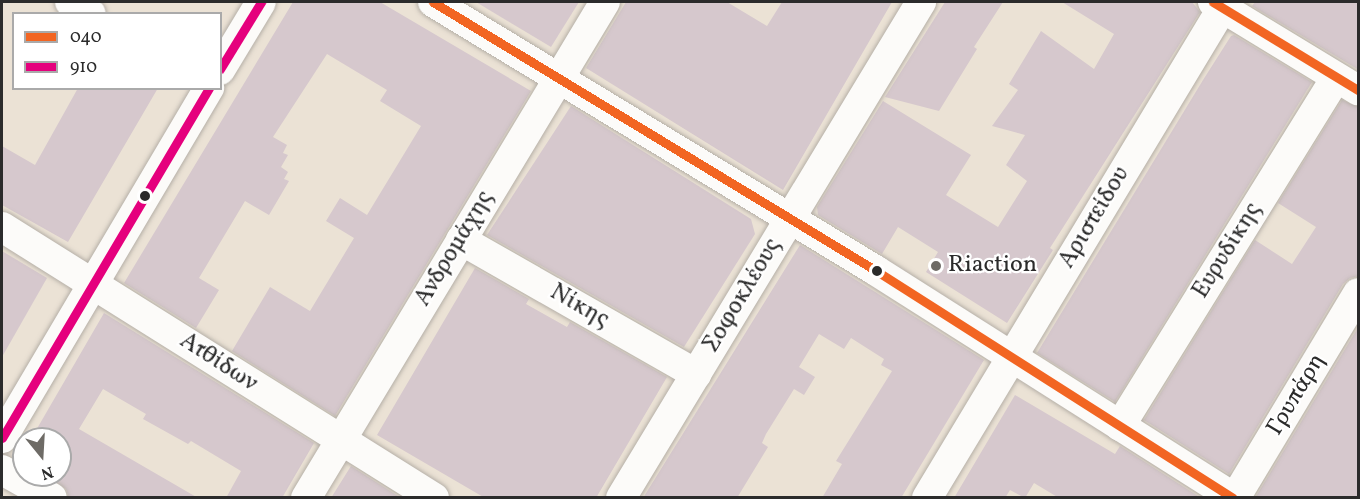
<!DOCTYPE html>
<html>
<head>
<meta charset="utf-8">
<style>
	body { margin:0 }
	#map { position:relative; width:1360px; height:499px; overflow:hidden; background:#ebe2d5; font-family:Vollkorn,serif }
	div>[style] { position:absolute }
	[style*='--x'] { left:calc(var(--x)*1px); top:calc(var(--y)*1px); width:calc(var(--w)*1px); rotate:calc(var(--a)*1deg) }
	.building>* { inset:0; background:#d6c8cd }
	.roads { filter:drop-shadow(0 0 2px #b5afa7) drop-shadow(0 0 2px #b5afa7) }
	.minor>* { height:30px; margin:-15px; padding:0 15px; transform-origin:15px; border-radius:15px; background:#fcfbf9 }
	.bus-1>* { height:9px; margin:-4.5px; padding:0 4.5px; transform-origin:4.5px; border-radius:4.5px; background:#f26522 }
	.bus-2>* { height:9px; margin:-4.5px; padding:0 4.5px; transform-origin:4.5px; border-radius:4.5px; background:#e5007d }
	.dots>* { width:16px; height:16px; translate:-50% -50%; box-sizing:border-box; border:3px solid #fff; border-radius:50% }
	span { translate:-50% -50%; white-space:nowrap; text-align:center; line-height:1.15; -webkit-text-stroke:4.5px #fff; paint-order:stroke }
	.street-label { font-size:24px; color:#2b2b2b }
	.poi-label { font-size:24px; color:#2b2b2b }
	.left { translate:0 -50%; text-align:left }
	.frame { position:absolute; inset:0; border:3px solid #2b2b2b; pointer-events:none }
	.legend { position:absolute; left:12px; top:12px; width:210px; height:78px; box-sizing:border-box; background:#fff; border:2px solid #aaa; margin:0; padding:8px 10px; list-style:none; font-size:18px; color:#2b2b2b }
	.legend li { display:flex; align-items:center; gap:12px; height:30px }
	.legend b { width:30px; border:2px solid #aaa }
	.north { position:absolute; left:12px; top:427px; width:60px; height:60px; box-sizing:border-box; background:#fff; border:2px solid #aaa; border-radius:50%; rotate:162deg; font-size:16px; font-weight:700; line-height:24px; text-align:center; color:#2b2b2b }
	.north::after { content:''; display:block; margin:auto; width:21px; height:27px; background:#6e6b66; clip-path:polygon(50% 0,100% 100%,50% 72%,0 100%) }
</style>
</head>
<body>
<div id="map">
	<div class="building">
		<div style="clip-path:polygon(293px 2px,380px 2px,531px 91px,335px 416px,232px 351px,270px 287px,310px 311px,354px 238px,326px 221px,340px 198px,367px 215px,421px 126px,380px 101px,387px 90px,327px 54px,273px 137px,287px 145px,283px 153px,288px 155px,281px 167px,288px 172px,284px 179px,289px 181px,269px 215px,245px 201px,199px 278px,219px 290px,196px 328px,124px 283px)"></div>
		<div style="clip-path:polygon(476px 2px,579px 2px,551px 47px)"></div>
		<div style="clip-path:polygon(626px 2px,727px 2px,767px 26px,782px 2px,892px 2px,783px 190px,586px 68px)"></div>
		<div style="clip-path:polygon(945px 2px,1003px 2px,974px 47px,977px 49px,939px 111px,885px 97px)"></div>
		<div style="clip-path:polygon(1062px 2px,1192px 2px,1200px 12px,1050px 248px,1053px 250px,1007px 323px,926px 272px,938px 252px,898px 227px,882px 254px,818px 215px,817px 207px,883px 101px,971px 155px,946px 195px,998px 227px,1027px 181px,1006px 165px,1025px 135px,992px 126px,1018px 90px,1009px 84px,1041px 31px,1094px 69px,1114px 34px)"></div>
		<div style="clip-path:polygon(1255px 2px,1359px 2px,1359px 70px,1252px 6px)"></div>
		<div style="clip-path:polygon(1234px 35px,1312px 82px,1115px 402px,1037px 353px,1203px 80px,1231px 36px)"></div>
		<div style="clip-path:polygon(78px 88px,158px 88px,68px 242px,2px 205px,2px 146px,35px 165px)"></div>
		<div style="clip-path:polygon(1342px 100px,1359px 107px,1359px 276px,1350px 278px,1343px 284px,1229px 474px,1144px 420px,1255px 240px,1292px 264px,1316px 227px,1278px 203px)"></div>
		<div style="clip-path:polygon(571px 106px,751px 219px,755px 234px,684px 347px,487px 235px)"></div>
		<div style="clip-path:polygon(800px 245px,984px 360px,901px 498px,822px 498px,842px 464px,836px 461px,892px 371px,881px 365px,884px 359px,851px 338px,844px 349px,819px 334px,799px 367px,815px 377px,804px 395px,794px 389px,766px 434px,762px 443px,768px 447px,737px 498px,643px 498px)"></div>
		<div style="clip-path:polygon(2px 251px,47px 278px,2px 357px)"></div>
		<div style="clip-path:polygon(475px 268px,529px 299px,526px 304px,567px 327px,570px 322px,667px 377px,596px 498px,485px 498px,377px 435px)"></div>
		<div style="clip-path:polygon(104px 313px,314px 443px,282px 498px,226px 498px,241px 471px,191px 441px,188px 444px,143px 419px,146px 414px,103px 389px,79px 429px,198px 498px,69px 498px,66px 489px,46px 475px,60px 475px,60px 439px,31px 439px)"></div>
		<div style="clip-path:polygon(1359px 326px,1359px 498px,1255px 498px)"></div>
		<div style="clip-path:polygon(1015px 395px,1115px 454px,1120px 446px,1201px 498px,1059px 498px,1034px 483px,1025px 498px,1010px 490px,1005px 498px,954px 498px)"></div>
		<div style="clip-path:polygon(351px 466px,401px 498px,331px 498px)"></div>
	</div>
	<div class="roads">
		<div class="minor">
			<div style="--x:70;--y:2;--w:24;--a:30"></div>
			<div style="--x:433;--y:2;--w:517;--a:31.23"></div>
			<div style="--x:875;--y:270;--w:425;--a:32.4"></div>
			<div style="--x:1213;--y:2;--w:170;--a:31.3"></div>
			<div style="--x:220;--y:70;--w:79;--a:-58.9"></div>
			<div style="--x:2;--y:227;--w:510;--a:32.1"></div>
			<div style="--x:461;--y:240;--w:271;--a:29.7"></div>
			<div style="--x:1120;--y:426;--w:410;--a:-58.2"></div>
			<div style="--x:2;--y:438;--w:407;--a:-59.4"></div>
			<div style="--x:2;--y:470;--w:57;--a:29.2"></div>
			<div style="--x:306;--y:498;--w:579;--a:-58.92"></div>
			<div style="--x:621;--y:498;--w:580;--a:-58.83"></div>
			<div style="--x:927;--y:498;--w:579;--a:-58.92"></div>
			<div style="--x:1235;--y:498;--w:239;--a:-59"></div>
		</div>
	</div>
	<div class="bus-1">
		<div style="--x:433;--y:2;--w:517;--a:31.23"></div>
		<div style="--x:875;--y:270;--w:424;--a:32.5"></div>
		<div style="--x:1213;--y:2;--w:170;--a:31.3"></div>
	</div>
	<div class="bus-2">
		<div style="--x:220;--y:69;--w:79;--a:-58.5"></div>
		<div style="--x:2;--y:438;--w:407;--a:-59.4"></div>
	</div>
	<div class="dots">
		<div style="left:145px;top:196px;background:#2b2b2b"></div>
		<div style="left:936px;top:266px;background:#6e6b66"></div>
		<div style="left:877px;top:271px;background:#2b2b2b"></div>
	</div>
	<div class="street-label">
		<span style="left:1095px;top:218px;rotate:-59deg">Αριστείδου</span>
		<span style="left:455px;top:249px;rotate:-59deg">Ανδρομάχης</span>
		<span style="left:1228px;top:251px;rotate:-58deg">Ευρυδίκης</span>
		<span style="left:743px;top:296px;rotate:-59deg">Σοφοκλέους</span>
		<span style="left:579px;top:307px;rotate:30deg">Νίκης</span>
		<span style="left:218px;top:363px;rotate:33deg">Ατθίδων</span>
		<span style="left:1297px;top:395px;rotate:-59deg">Γρυπάρη</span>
	</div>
	<div class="poi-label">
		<span class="left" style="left:948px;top:266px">Riaction</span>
	</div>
	<div class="frame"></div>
	<ul class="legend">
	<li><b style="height:8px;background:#f26522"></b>040</li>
	<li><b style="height:8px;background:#e5007d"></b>910</li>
	</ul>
	<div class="north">N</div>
</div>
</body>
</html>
